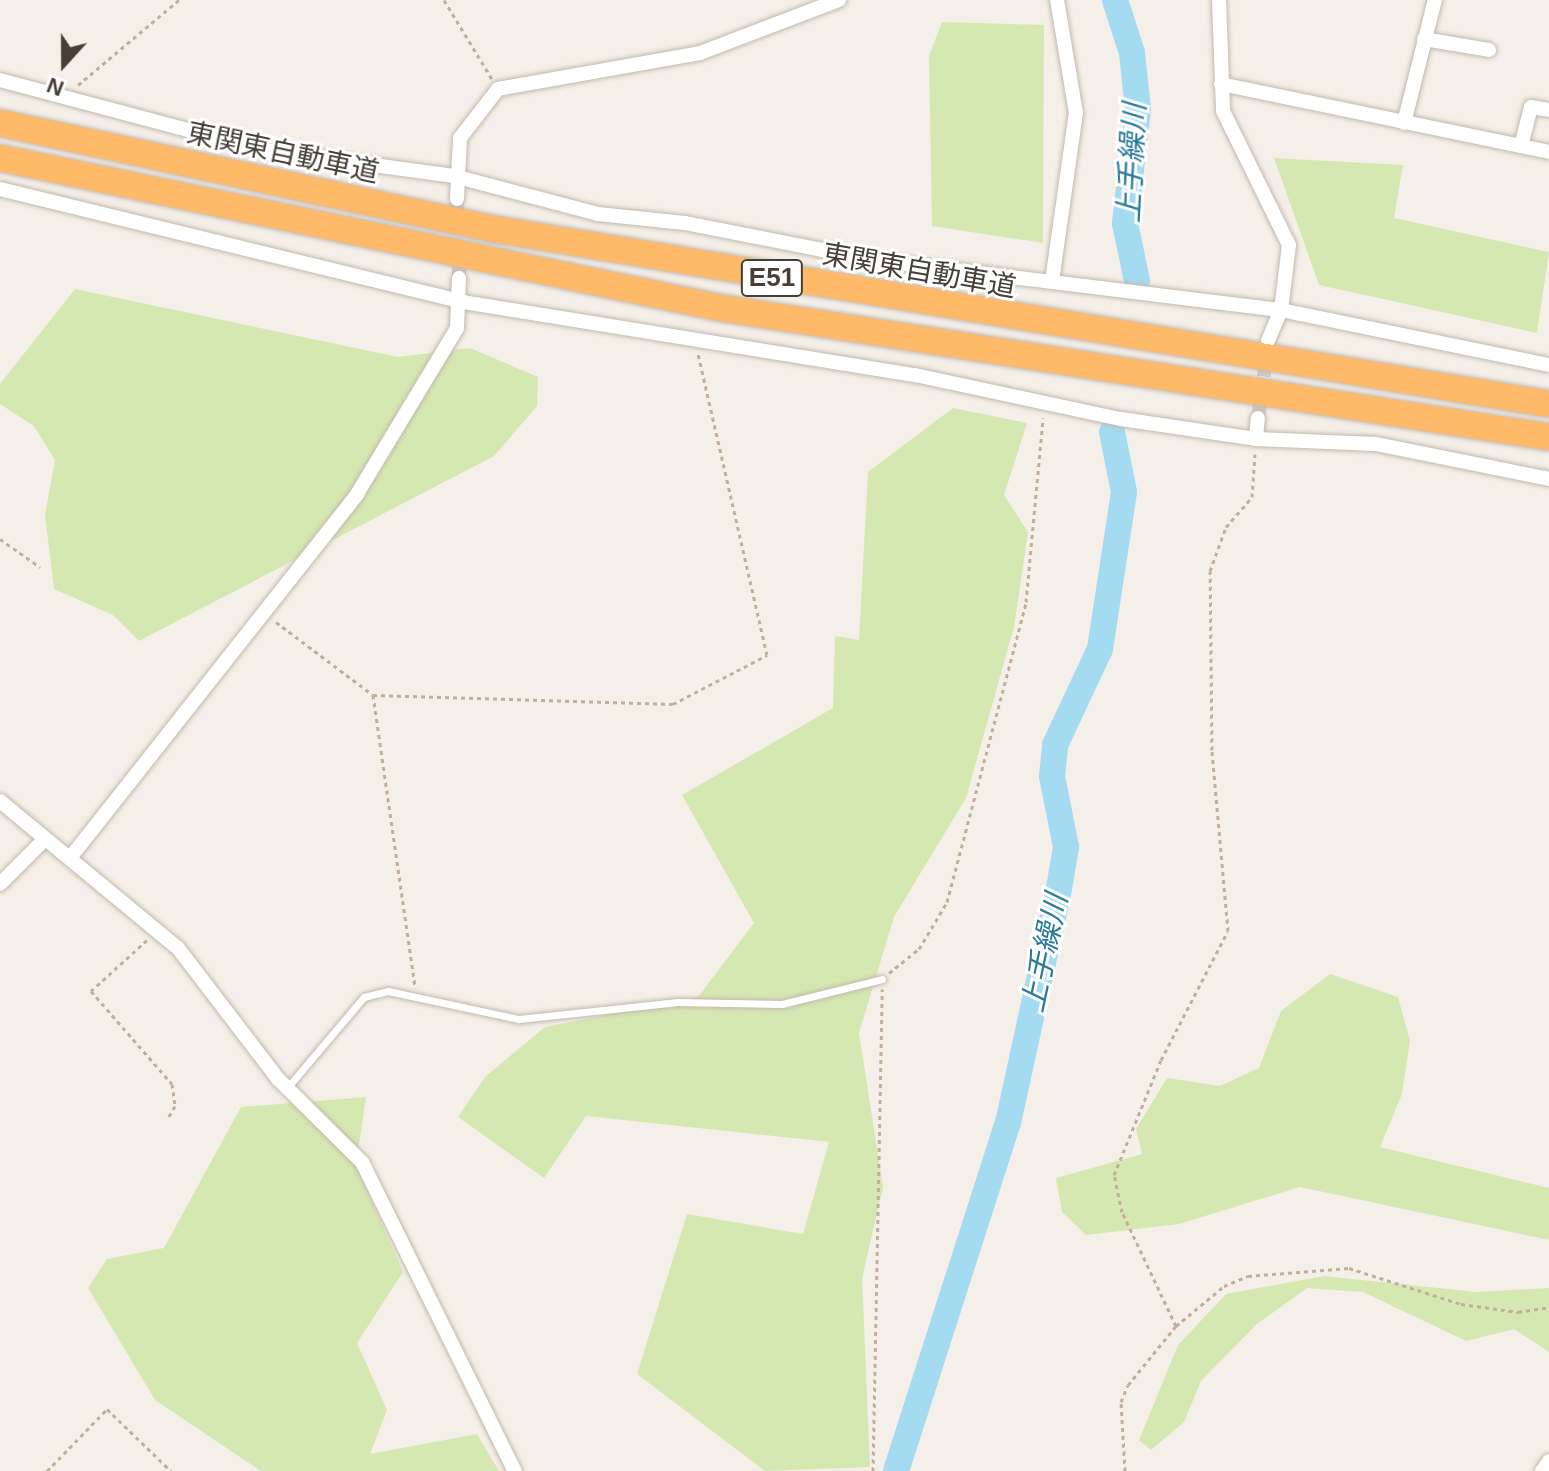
<!DOCTYPE html>
<html>
<head>
<meta charset="utf-8">
<style>
	body { margin:0 }
	#map { position:relative; width:1549px; height:1471px; overflow:hidden; background:#f4efe8; font-family:Arial,"Noto Sans JP",sans-serif }
	div>[style] { position:absolute }
	[style*='--x'] { left:calc(var(--x)*1px); top:calc(var(--y)*1px); width:calc(var(--w)*1px); rotate:calc(var(--a)*1deg) }
	.green>* { inset:0; background:#d6e8b1 }
	.river>* { height:26px; margin:-13px; padding:0 13px; transform-origin:13px; border-radius:13px; background:#a4dbf0 }
	.minor-tunnel>* { height:14px; margin-top:-7px; transform-origin:0; background:repeating-linear-gradient(90deg,#d1ccc5 0 14px,transparent 0 21px) }
	.path>* { height:3px; margin-top:-1.5px; transform-origin:0; background:repeating-linear-gradient(90deg,#c1af9c 0 4px,transparent 0 8px) }
	.roads { filter:drop-shadow(0 0 2px #c3b8ad) drop-shadow(0 0 2px #c3b8ad) }
	.service>* { height:7px; margin:-3.5px; padding:0 3.5px; transform-origin:3.5px; border-radius:3.5px; background:#fff }
	.minor>* { height:14px; margin:-7px; padding:0 7px; transform-origin:7px; border-radius:7px; background:#fff }
	.motorway>* { height:26px; margin:-13px; padding:0 13px; transform-origin:13px; border-radius:13px; background:#feb969 }
	span { translate:-50% -50%; white-space:nowrap; text-align:center; line-height:1.15; -webkit-text-stroke:6px #fff; paint-order:stroke }
	.shield-label span { padding:2px 6px; background:#fff; border:2px solid; border-radius:6px; -webkit-text-stroke-width:0 }
	.shield-label { font-size:26px; color:#473f37; font-weight:700 }
	.street-label { font-size:28px; color:#473f37 }
	.water-label { font-size:30px; color:#2a7a9c; font-style:italic }
	.north { position:absolute; left:24px; top:24px; width:80px; height:80px; -webkit-text-stroke:6px #fff; paint-order:stroke; rotate:201deg; font-size:22px; font-weight:700; line-height:32px; text-align:center; color:#473f37 }
	.north::after { content:''; display:block; margin:auto; width:28px; height:36px; background:#473f37; clip-path:polygon(50% 0,100% 100%,50% 72%,0 100%) }
</style>
</head>
<body>
<div id="map">
	<div class="green">
		<div style="clip-path:polygon(942px 22px,1044px 25px,1043px 243px,932px 226px,929px 56px)"></div>
		<div style="clip-path:polygon(1274px 158px,1403px 165px,1394px 218px,1549px 252px,1537px 333px,1319px 285px)"></div>
		<div style="clip-path:polygon(75px 289px,398px 357px,470px 348px,538px 377px,537px 406px,494px 456px,139px 641px,113px 615px,54px 589px,45px 515px,55px 460px,34px 426px,0 404px,0 384px)"></div>
		<div style="clip-path:polygon(953px 408px,1027px 423px,1004px 495px,1028px 532px,1014px 627px,966px 798px,894px 917px,859px 1033px,883px 1187px,862px 1279px,870px 1467px,765px 1471px,637px 1374px,687px 1214px,803px 1234px,829px 1142px,586px 1116px,544px 1178px,458px 1117px,485px 1077px,545px 1027px,698px 997px,754px 923px,682px 795px,833px 708px,835px 636px,859px 640px,868px 472px)"></div>
		<div style="clip-path:polygon(1330px 974px,1398px 997px,1410px 1041px,1402px 1094px,1380px 1147px,1549px 1188px,1549px 1240px,1300px 1187px,1179px 1224px,1086px 1235px,1062px 1212px,1056px 1178px,1142px 1154px,1136px 1129px,1167px 1078px,1220px 1086px,1259px 1068px,1281px 1011px)"></div>
		<div style="clip-path:polygon(366px 1097px,356px 1165px,403px 1272px,357px 1343px,387px 1410px,370px 1454px,477px 1434px,499px 1471px,261px 1471px,155px 1400px,88px 1288px,107px 1259px,164px 1248px,241px 1107px)"></div>
		<div style="clip-path:polygon(1324px 1276px,1476px 1292px,1549px 1288px,1549px 1352px,1514px 1329px,1466px 1341px,1363px 1292px,1307px 1288px,1257px 1324px,1201px 1381px,1184px 1422px,1151px 1450px,1139px 1440px,1178px 1345px,1226px 1294px)"></div>
	</div>
	<div class="river">
		<div style="--x:1115;--y:0;--w:56;--a:72.2"></div>
		<div style="--x:1132;--y:53;--w:56;--a:83.9"></div>
		<div style="--x:1138;--y:109;--w:115;--a:96.5"></div>
		<div style="--x:1125;--y:223;--w:59;--a:78.3"></div>
		<div style="--x:896;--y:1471;--w:366;--a:-72.2"></div>
		<div style="--x:1008;--y:1123;--w:234;--a:-77.7"></div>
		<div style="--x:1058;--y:894;--w:48;--a:-80.3"></div>
		<div style="--x:1066;--y:847;--w:72;--a:-101.2"></div>
		<div style="--x:1052;--y:776;--w:31;--a:-84"></div>
		<div style="--x:1055;--y:745;--w:106;--a:-64.9"></div>
		<div style="--x:1100;--y:649;--w:159;--a:-81.3"></div>
		<div style="--x:1124;--y:492;--w:61;--a:-101.3"></div>
	</div>
	<div class="minor-tunnel">
		<div style="--x:457;--y:199;--w:79;--a:88.5"></div>
		<div style="--x:1258;--y:418;--w:67;--a:-82.2"></div>
	</div>
	<div class="path">
		<div style="--x:444;--y:0;--w:92;--a:58.7"></div>
		<div style="--x:78;--y:85;--w:132;--a:-40.1"></div>
		<div style="--x:0;--y:539;--w:49;--a:35"></div>
		<div style="--x:276;--y:622;--w:121;--a:37"></div>
		<div style="--x:373;--y:695;--w:300;--a:1.7"></div>
		<div style="--x:673;--y:704;--w:106;--a:-27.5"></div>
		<div style="--x:767;--y:655;--w:309;--a:-102.9"></div>
		<div style="--x:373;--y:695;--w:296;--a:81.8"></div>
		<div style="--x:147;--y:940;--w:76;--a:137.7"></div>
		<div style="--x:91;--y:991;--w:123;--a:48.9"></div>
		<div style="--x:172;--y:1084;--w:22;--a:82"></div>
		<div style="--x:175;--y:1106;--w:16;--a:120"></div>
		<div style="--x:889;--y:973;--w:38;--a:-39"></div>
		<div style="--x:919;--y:949;--w:55;--a:-59.2"></div>
		<div style="--x:947;--y:902;--w:310;--a:-75.2"></div>
		<div style="--x:1026;--y:602;--w:185;--a:-84.7"></div>
		<div style="--x:1176;--y:1326;--w:126;--a:-115.3"></div>
		<div style="--x:1122;--y:1212;--w:38;--a:-102"></div>
		<div style="--x:1114;--y:1175;--w:124;--a:-67.8"></div>
		<div style="--x:1161;--y:1060;--w:145;--a:-62.6"></div>
		<div style="--x:1228;--y:931;--w:182;--a:-95.1"></div>
		<div style="--x:1212;--y:750;--w:179;--a:-90.6"></div>
		<div style="--x:1210;--y:571;--w:47;--a:-70"></div>
		<div style="--x:1226;--y:527;--w:40;--a:-49"></div>
		<div style="--x:1252;--y:497;--w:43;--a:-86"></div>
		<div style="--x:47;--y:1471;--w:86;--a:-45.9"></div>
		<div style="--x:107;--y:1409;--w:89;--a:44.1"></div>
		<div style="--x:873;--y:1471;--w:482;--a:-88.9"></div>
		<div style="--x:1125;--y:1471;--w:69;--a:-93.3"></div>
		<div style="--x:1121;--y:1402;--w:18;--a:-68"></div>
		<div style="--x:1128;--y:1385;--w:76;--a:-50.9"></div>
		<div style="--x:1176;--y:1326;--w:62;--a:-39.8"></div>
		<div style="--x:1224;--y:1286;--w:26;--a:-23"></div>
		<div style="--x:1248;--y:1276;--w:101;--a:-4.5"></div>
		<div style="--x:1349;--y:1268;--w:118;--a:17.8"></div>
		<div style="--x:1461;--y:1304;--w:58;--a:8"></div>
		<div style="--x:1518;--y:1312;--w:31;--a:-9"></div>
	</div>
	<div class="roads">
		<div class="service">
			<div style="--x:287;--y:1088;--w:119;--a:-49.8"></div>
			<div style="--x:364;--y:997;--w:25;--a:-14"></div>
			<div style="--x:388;--y:991;--w:134;--a:12.1"></div>
			<div style="--x:519;--y:1019;--w:160;--a:-6.1"></div>
			<div style="--x:678;--y:1002;--w:104;--a:1.1"></div>
			<div style="--x:782;--y:1004;--w:103;--a:-14"></div>
		</div>
		<div class="minor">
			<div style="--x:1219;--y:0;--w:111;--a:87.9"></div>
			<div style="--x:1223;--y:111;--w:149;--a:63.8"></div>
			<div style="--x:1289;--y:245;--w:65;--a:97"></div>
			<div style="--x:1281;--y:310;--w:33;--a:113"></div>
			<div style="--x:1424;--y:39;--w:66;--a:9.6"></div>
			<div style="--x:0;--y:80;--w:273;--a:14.9"></div>
			<div style="--x:264;--y:150;--w:192;--a:7.8"></div>
			<div style="--x:454;--y:176;--w:149;--a:14.8"></div>
			<div style="--x:598;--y:214;--w:87;--a:5.9"></div>
			<div style="--x:685;--y:223;--w:192;--a:11.1"></div>
			<div style="--x:873;--y:260;--w:411;--a:7"></div>
			<div style="--x:1281;--y:310;--w:274;--a:11.6"></div>
			<div style="--x:1221;--y:84;--w:335;--a:11.7"></div>
			<div style="--x:1404;--y:123;--w:127;--a:-75.9"></div>
			<div style="--x:1521;--y:146;--w:40;--a:-75.6"></div>
			<div style="--x:1531;--y:107;--w:18;--a:9"></div>
			<div style="--x:0;--y:189;--w:477;--a:13.7"></div>
			<div style="--x:463;--y:302;--w:458;--a:9.2"></div>
			<div style="--x:915;--y:375;--w:211;--a:12.1"></div>
			<div style="--x:1121;--y:419;--w:136;--a:8.4"></div>
			<div style="--x:1256;--y:439;--w:120;--a:2.4"></div>
			<div style="--x:1376;--y:444;--w:177;--a:11.4"></div>
			<div style="--x:457;--y:199;--w:61;--a:-87.2"></div>
			<div style="--x:460;--y:138;--w:62;--a:-52.2"></div>
			<div style="--x:498;--y:89;--w:205;--a:-10.1"></div>
			<div style="--x:700;--y:53;--w:149;--a:-20.9"></div>
			<div style="--x:1052;--y:281;--w:170;--a:-81.9"></div>
			<div style="--x:1076;--y:113;--w:115;--a:-99.5"></div>
			<div style="--x:1256;--y:439;--w:21;--a:-85"></div>
			<div style="--x:0;--y:801;--w:231;--a:39.6"></div>
			<div style="--x:178;--y:948;--w:165;--a:52.6"></div>
			<div style="--x:278;--y:1079;--w:118;--a:44.7"></div>
			<div style="--x:362;--y:1162;--w:345;--a:63.7"></div>
			<div style="--x:70;--y:858;--w:464;--a:-51.7"></div>
			<div style="--x:357;--y:494;--w:194;--a:-58.9"></div>
			<div style="--x:457;--y:328;--w:50;--a:-87.7"></div>
			<div style="--x:0;--y:884;--w:64;--a:-45"></div>
			<div style="--x:1542;--y:1471;--w:12;--a:-55"></div>
		</div>
		<div class="motorway">
			<div style="--x:0;--y:123;--w:505;--a:12.11"></div>
			<div style="--x:494;--y:229;--w:1069;--a:9.42"></div>
			<div style="--x:0;--y:158;--w:736;--a:11.75"></div>
			<div style="--x:721;--y:308;--w:838;--a:8.86"></div>
		</div>
	</div>
	<div class="shield-label">
		<span style="left:772px;top:278px">E51</span>
	</div>
	<div class="street-label">
		<span style="left:283px;top:153px;rotate:12deg">東関東自動車道</span>
		<span style="left:919px;top:271px;rotate:10deg">東関東自動車道</span>
	</div>
	<div class="water-label">
		<span style="left:1132px;top:163px;rotate:-87deg">上手繰川</span>
		<span style="left:1045px;top:953px;rotate:-78deg">上手繰川</span>
	</div>
	<div class="north">N</div>
</div>
</body>
</html>
